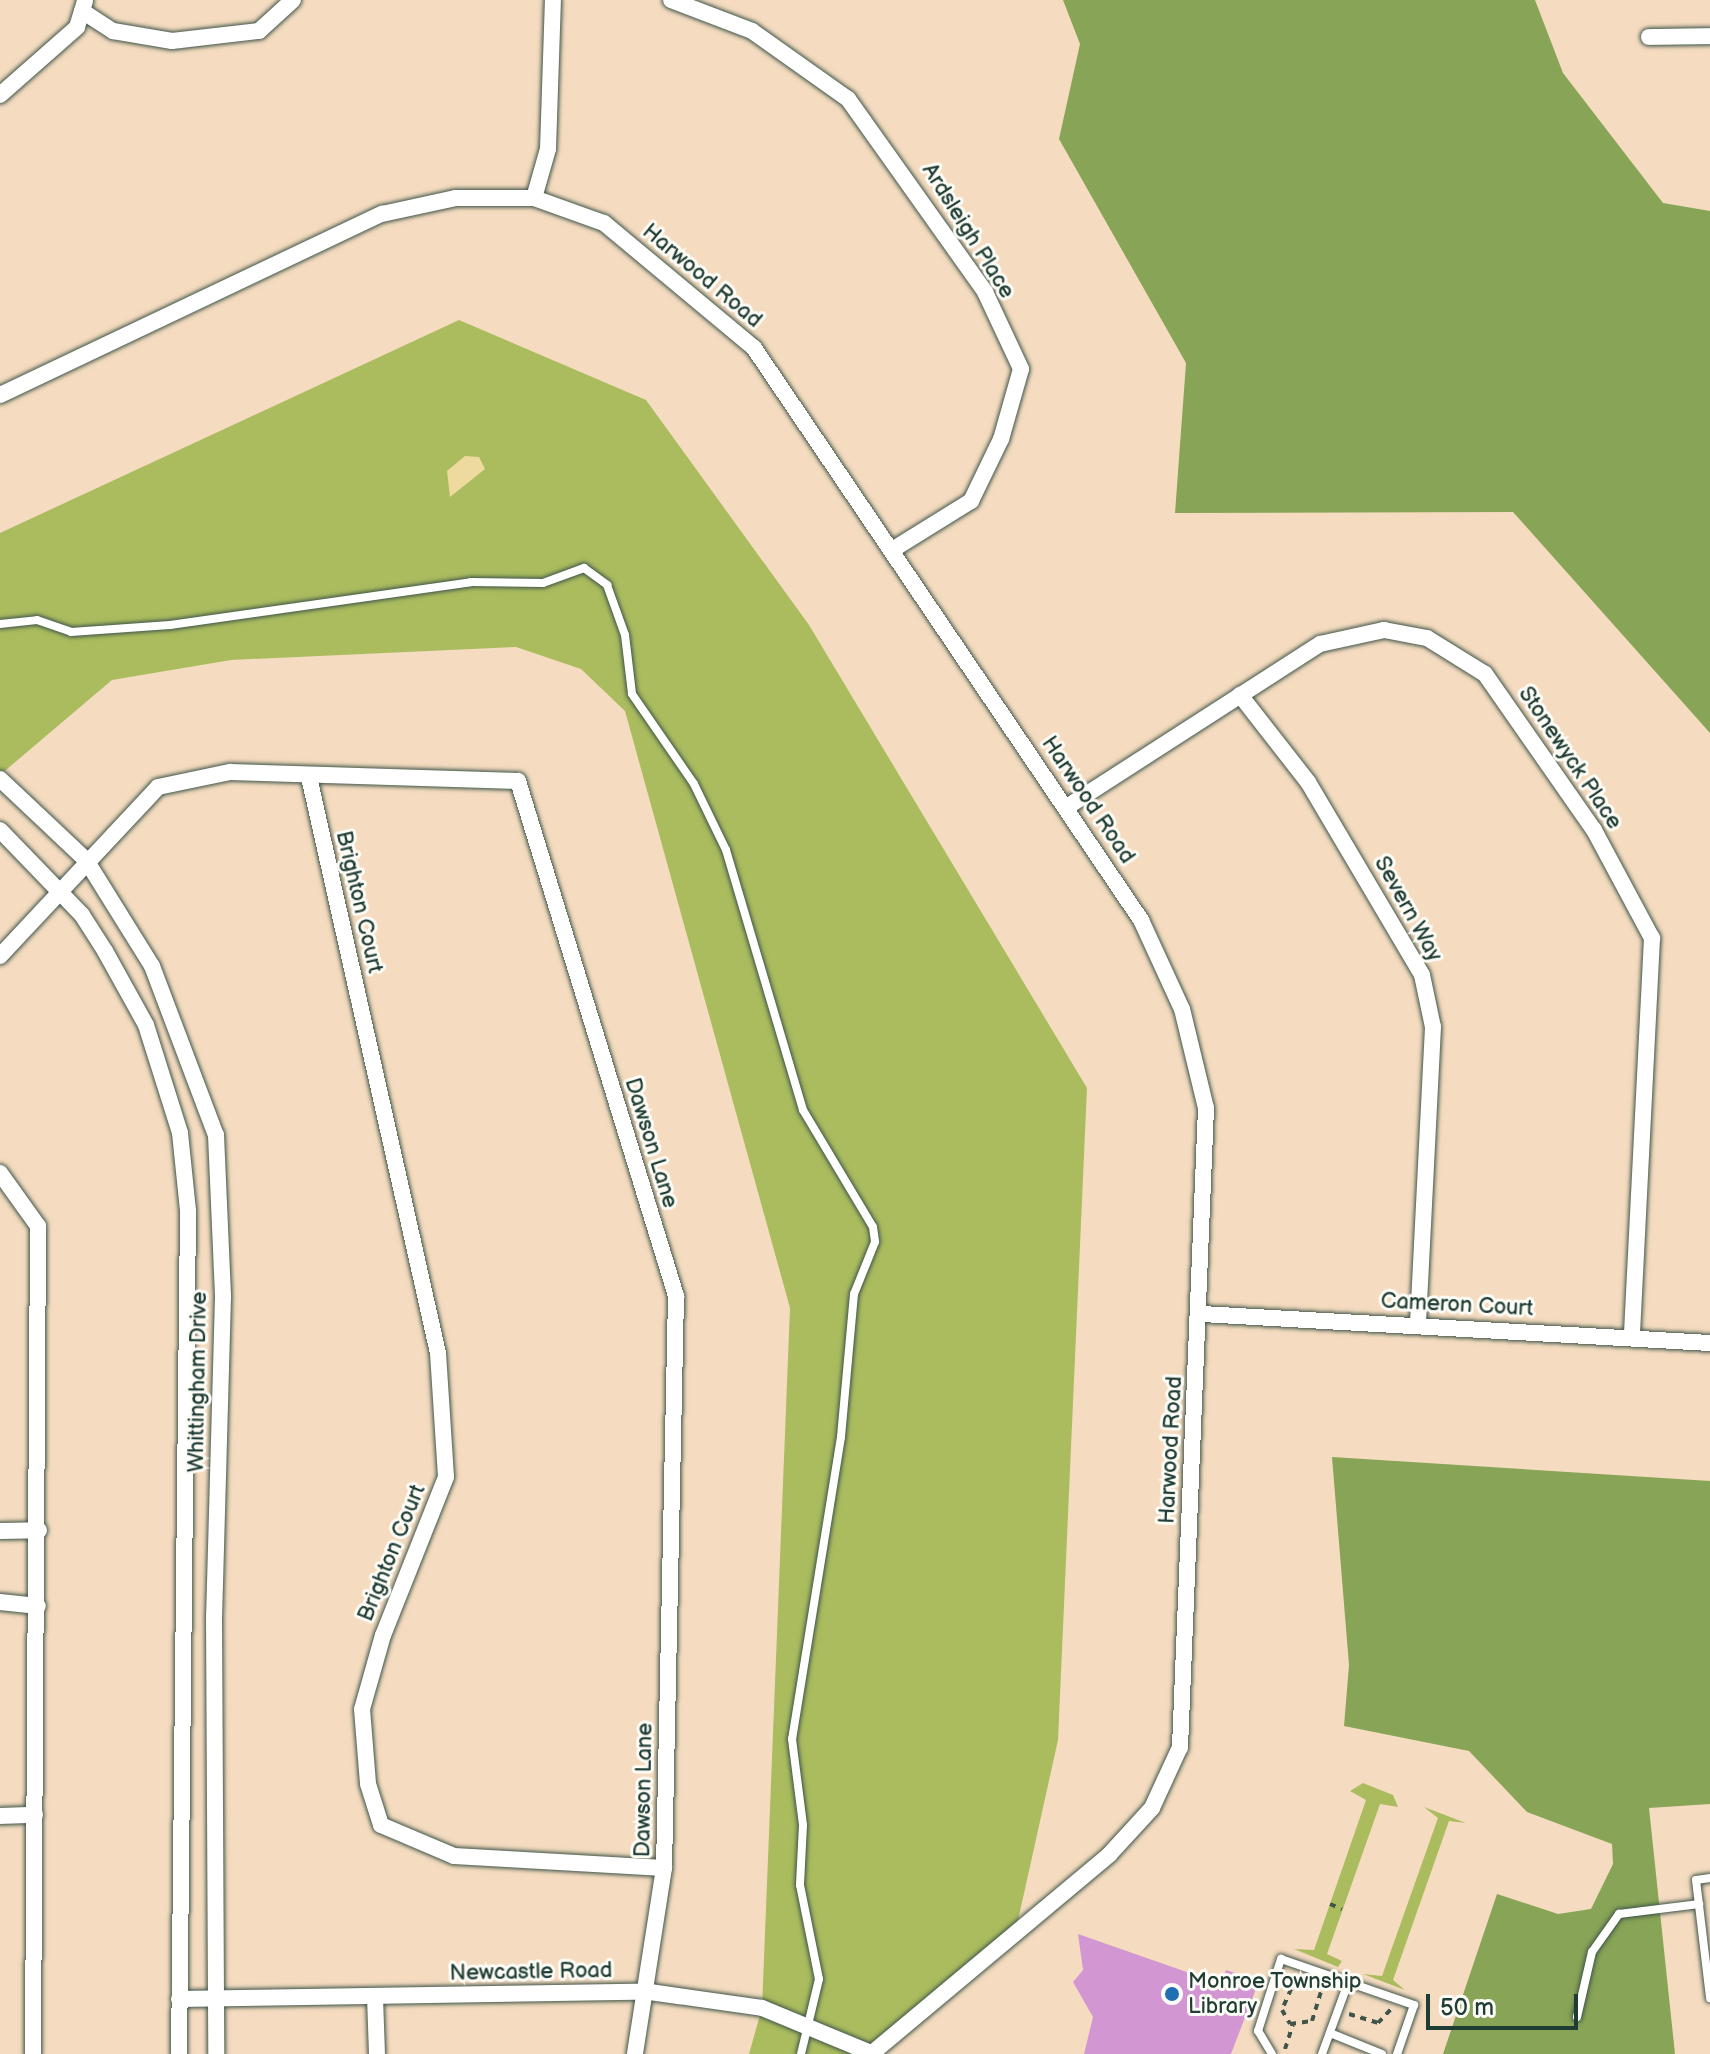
<!DOCTYPE html>
<html>
<head>
<meta charset="utf-8">
<style>
	body { margin:0 }
	#map { position:relative; width:1710px; height:2054px; overflow:hidden; background:#f5dcc0; font-family:"Balsamiq Sans",sans-serif }
	div>[style] { position:absolute }
	[style*='--x'] { left:calc(var(--x)*1px); top:calc(var(--y)*1px); width:calc(var(--w)*1px); rotate:calc(var(--a)*1deg) }
	.green>* { inset:0; background:#abbc5f }
	.forest>* { inset:0; background:#88a456 }
	.sand>* { inset:0; background:#eeda9e }
	.building>* { inset:0; background:#d297d2 }
	.path>* { height:4px; margin-top:-2px; transform-origin:0; background:repeating-linear-gradient(90deg,#3f5549 0 6px,transparent 0 12px) }
	.roads { filter:drop-shadow(0 0 2px #3f5549) drop-shadow(0 0 2px #3f5549) }
	.service>* { height:8px; margin:-4px; padding:0 4px; transform-origin:4px; border-radius:4px; background:#fff }
	.minor>* { height:16px; margin:-8px; padding:0 8px; transform-origin:8px; border-radius:8px; background:#fff }
	.dots>* { width:22px; height:22px; translate:-50% -50%; box-sizing:border-box; border:4px solid #fdfcf7; border-radius:50% }
	span { translate:-50% -50%; white-space:nowrap; text-align:center; line-height:1.15; -webkit-text-stroke:6px #fdfcf7; paint-order:stroke }
	.street-label { font-size:22px; color:#1f3d34 }
	.poi-label { font-size:22px; color:#1f3d34 }
	.left { translate:0 -50%; text-align:left }
	.scale { position:absolute; left:1426px; top:1994px; width:152px; height:36px; box-sizing:border-box; border:4px solid #1f3d34; border-top:0; padding-left:10px; font-size:24px; line-height:28px; white-space:nowrap; color:#1f3d34; -webkit-text-stroke:6px #fdfcf7; paint-order:stroke }
</style>
</head>
<body>
<div id="map">
	<div class="green">
		<div style="clip-path:polygon(459px 320px,646px 400px,809px 625px,1087px 1088px,1058px 1740px,1015px 1934px,872px 2054px,749px 2054px,762px 2008px,790px 1308px,625px 711px,581px 669px,516px 647px,231px 660px,112px 680px,0 775px,0 533px)"></div>
		<div style="clip-path:polygon(1363px 1783px,1393px 1795px,1398px 1807px,1380px 1804px,1327px 1954px,1342px 1961px,1338px 1967px,1294px 1949px,1314px 1950px,1366px 1800px,1350px 1791px)"></div>
		<div style="clip-path:polygon(1424px 1807px,1466px 1823px,1449px 1821px,1393px 1980px,1405px 1990px,1363px 1974px,1382px 1976px,1438px 1818px)"></div>
	</div>
	<div class="forest">
		<div style="clip-path:polygon(1063px 0,1535px 0,1563px 73px,1663px 203px,1710px 211px,1710px 733px,1513px 512px,1175px 513px,1186px 363px,1059px 139px,1080px 44px)"></div>
		<div style="clip-path:polygon(1332px 1457px,1710px 1481px,1710px 1804px,1649px 1808px,1675px 2054px,1443px 2054px,1497px 1894px,1558px 1914px,1591px 1909px,1613px 1864px,1612px 1844px,1527px 1812px,1469px 1751px,1344px 1726px,1349px 1665px)"></div>
	</div>
	<div class="sand">
		<div style="clip-path:polygon(465px 456px,479px 457px,485px 469px,450px 497px,447px 471px)"></div>
	</div>
	<div class="building">
		<div style="clip-path:polygon(1078px 1934px,1221px 1984px,1226px 1970px,1259px 1981px,1231px 2054px,1084px 2054px,1093px 2017px,1073px 1982px,1083px 1970px)"></div>
	</div>
	<div class="path">
		<div style="--x:1330;--y:1904;--w:13;--a:23"></div>
		<div style="--x:1296;--y:1978;--w:35;--a:114"></div>
		<div style="--x:1282;--y:2010;--w:16;--a:60"></div>
		<div style="--x:1290;--y:2024;--w:22;--a:-8"></div>
		<div style="--x:1312;--y:2021;--w:34;--a:-73"></div>
		<div style="--x:1349;--y:2014;--w:30;--a:17"></div>
		<div style="--x:1378;--y:2023;--w:19;--a:-47"></div>
		<div style="--x:1285;--y:2049;--w:25;--a:-72"></div>
	</div>
	<div class="roads">
		<div class="service">
			<div style="--x:0;--y:624;--w:37;--a:-6"></div>
			<div style="--x:37;--y:620;--w:36;--a:19"></div>
			<div style="--x:71;--y:632;--w:99;--a:-4"></div>
			<div style="--x:170;--y:625;--w:304;--a:-8.1"></div>
			<div style="--x:471;--y:582;--w:72;--a:0.8"></div>
			<div style="--x:543;--y:583;--w:44;--a:-20.1"></div>
			<div style="--x:584;--y:568;--w:29;--a:36"></div>
			<div style="--x:607;--y:585;--w:53;--a:70.2"></div>
			<div style="--x:625;--y:635;--w:59;--a:83.2"></div>
			<div style="--x:632;--y:694;--w:109;--a:55.4"></div>
			<div style="--x:694;--y:784;--w:73;--a:64.1"></div>
			<div style="--x:726;--y:850;--w:271;--a:73.5"></div>
			<div style="--x:803;--y:1110;--w:136;--a:59.1"></div>
			<div style="--x:873;--y:1227;--w:15;--a:82"></div>
			<div style="--x:875;--y:1242;--w:56;--a:112"></div>
			<div style="--x:854;--y:1294;--w:144;--a:95.2"></div>
			<div style="--x:841;--y:1437;--w:306;--a:99.2"></div>
			<div style="--x:792;--y:1739;--w:87;--a:82.7"></div>
			<div style="--x:803;--y:1825;--w:60;--a:92.9"></div>
			<div style="--x:800;--y:1885;--w:96;--a:78.6"></div>
			<div style="--x:819;--y:1979;--w:77;--a:103.5"></div>
			<div style="--x:1710;--y:1878;--w:14;--a:172"></div>
			<div style="--x:1696;--y:1880;--w:119;--a:83.2"></div>
			<div style="--x:1577;--y:2017;--w:67;--a:-77"></div>
			<div style="--x:1592;--y:1952;--w:47;--a:-54.6"></div>
			<div style="--x:1619;--y:1914;--w:81;--a:-7.1"></div>
			<div style="--x:1330;--y:2033;--w:56;--a:22"></div>
			<div style="--x:1272;--y:2054;--w:27;--a:-121"></div>
			<div style="--x:1258;--y:2031;--w:76;--a:-72.3"></div>
			<div style="--x:1281;--y:1959;--w:141;--a:19.1"></div>
			<div style="--x:1414;--y:2005;--w:52;--a:109.1"></div>
			<div style="--x:1322;--y:2054;--w:76;--a:-69.9"></div>
		</div>
		<div class="minor">
			<div style="--x:671;--y:0;--w:87;--a:20.9"></div>
			<div style="--x:752;--y:31;--w:118;--a:35.3"></div>
			<div style="--x:848;--y:99;--w:237;--a:54.6"></div>
			<div style="--x:985;--y:292;--w:85;--a:64.9"></div>
			<div style="--x:1021;--y:369;--w:73;--a:105.9"></div>
			<div style="--x:1001;--y:439;--w:69;--a:115.8"></div>
			<div style="--x:971;--y:501;--w:93;--a:148.2"></div>
			<div style="--x:82;--y:11;--w:37;--a:33"></div>
			<div style="--x:113;--y:31;--w:60;--a:9.6"></div>
			<div style="--x:172;--y:41;--w:88;--a:-6.6"></div>
			<div style="--x:259;--y:31;--w:46;--a:-42.4"></div>
			<div style="--x:1649;--y:37;--w:61;--a:-0.9"></div>
			<div style="--x:0;--y:95;--w:103;--a:-41.4"></div>
			<div style="--x:77;--y:27;--w:28;--a:-73"></div>
			<div style="--x:534;--y:198;--w:51;--a:-74.1"></div>
			<div style="--x:548;--y:149;--w:149;--a:-88.1"></div>
			<div style="--x:0;--y:395;--w:423;--a:-25.4"></div>
			<div style="--x:382;--y:214;--w:76;--a:-12.2"></div>
			<div style="--x:456;--y:198;--w:78;--a:0"></div>
			<div style="--x:534;--y:198;--w:74;--a:19.7"></div>
			<div style="--x:604;--y:223;--w:195;--a:39.8"></div>
			<div style="--x:754;--y:348;--w:691;--a:55.92"></div>
			<div style="--x:1141;--y:920;--w:98;--a:65.3"></div>
			<div style="--x:1182;--y:1009;--w:102;--a:76.4"></div>
			<div style="--x:1206;--y:1108;--w:640;--a:92.33"></div>
			<div style="--x:1180;--y:1747;--w:67;--a:114.7"></div>
			<div style="--x:1152;--y:1808;--w:64;--a:132.5"></div>
			<div style="--x:1109;--y:1855;--w:309;--a:140.1"></div>
			<div style="--x:1240;--y:695;--w:110;--a:52"></div>
			<div style="--x:1308;--y:782;--w:224;--a:59.4"></div>
			<div style="--x:1422;--y:975;--w:53;--a:78.1"></div>
			<div style="--x:1433;--y:1027;--w:297;--a:92.9"></div>
			<div style="--x:309;--y:777;--w:590;--a:77.38"></div>
			<div style="--x:438;--y:1353;--w:124;--a:86.3"></div>
			<div style="--x:446;--y:1477;--w:170;--a:111.7"></div>
			<div style="--x:383;--y:1635;--w:77;--a:105.8"></div>
			<div style="--x:362;--y:1709;--w:75;--a:85.4"></div>
			<div style="--x:368;--y:1784;--w:43;--a:72.4"></div>
			<div style="--x:381;--y:1825;--w:79;--a:23"></div>
			<div style="--x:454;--y:1856;--w:210;--a:3.3"></div>
			<div style="--x:0;--y:779;--w:118;--a:43.3"></div>
			<div style="--x:86;--y:860;--w:125;--a:58.1"></div>
			<div style="--x:152;--y:966;--w:181;--a:69.3"></div>
			<div style="--x:216;--y:1135;--w:162;--a:87.5"></div>
			<div style="--x:223;--y:1297;--w:319;--a:91.6"></div>
			<div style="--x:214;--y:1616;--w:438;--a:89.7"></div>
			<div style="--x:1067;--y:807;--w:301;--a:-32.8"></div>
			<div style="--x:1320;--y:644;--w:66;--a:-12.3"></div>
			<div style="--x:1384;--y:630;--w:44;--a:10.5"></div>
			<div style="--x:1427;--y:638;--w:68;--a:31.8"></div>
			<div style="--x:1485;--y:674;--w:190;--a:55.1"></div>
			<div style="--x:1594;--y:830;--w:123;--a:61.8"></div>
			<div style="--x:1652;--y:938;--w:400;--a:92.9"></div>
			<div style="--x:0;--y:830;--w:118;--a:46"></div>
			<div style="--x:82;--y:915;--w:43;--a:57.4"></div>
			<div style="--x:105;--y:951;--w:85;--a:61"></div>
			<div style="--x:146;--y:1025;--w:113;--a:72.5"></div>
			<div style="--x:180;--y:1133;--w:78;--a:84.1"></div>
			<div style="--x:188;--y:1211;--w:843;--a:90.61"></div>
			<div style="--x:0;--y:956;--w:231;--a:-46.9"></div>
			<div style="--x:158;--y:787;--w:74;--a:-11.8"></div>
			<div style="--x:230;--y:772;--w:288;--a:1.8"></div>
			<div style="--x:518;--y:781;--w:539;--a:72.94"></div>
			<div style="--x:676;--y:1296;--w:572;--a:91.2"></div>
			<div style="--x:664;--y:1868;--w:188;--a:98.9"></div>
			<div style="--x:0;--y:1173;--w:65;--a:54.4"></div>
			<div style="--x:38;--y:1226;--w:828;--a:90.35"></div>
			<div style="--x:1202;--y:1314;--w:509;--a:3.27"></div>
			<div style="--x:0;--y:1531;--w:39;--a:-1"></div>
			<div style="--x:0;--y:1602;--w:38;--a:6"></div>
			<div style="--x:0;--y:1816;--w:35;--a:-2"></div>
			<div style="--x:375;--y:1997;--w:57;--a:88"></div>
			<div style="--x:179;--y:1999;--w:471;--a:-0.9"></div>
			<div style="--x:650;--y:1992;--w:113;--a:8.1"></div>
			<div style="--x:762;--y:2008;--w:120;--a:22.5"></div>
		</div>
	</div>
	<div class="dots">
		<div style="left:1172px;top:1994px;background:#1f6fb2"></div>
	</div>
	<div class="street-label">
		<span style="left:968px;top:231px;rotate:58deg">Ardsleigh Place</span>
		<span style="left:702px;top:276px;rotate:40deg">Harwood Road</span>
		<span style="left:1570px;top:758px;rotate:56deg">Stonewyck Place</span>
		<span style="left:1088px;top:800px;rotate:56deg">Harwood Road</span>
		<span style="left:359px;top:902px;rotate:77deg">Brighton Court</span>
		<span style="left:1408px;top:909px;rotate:61deg">Severn Way</span>
		<span style="left:651px;top:1143px;rotate:73deg">Dawson Lane</span>
		<span style="left:1457px;top:1305px;rotate:3deg">Cameron Court</span>
		<span style="left:198px;top:1382px;rotate:-89deg">Whittingham Drive</span>
		<span style="left:1171px;top:1450px;rotate:-87deg">Harwood Road</span>
		<span style="left:392px;top:1553px;rotate:-68deg">Brighton Court</span>
		<span style="left:644px;top:1790px;rotate:-89deg">Dawson Lane</span>
		<span style="left:531px;top:1972px;rotate:-1deg">Newcastle Road</span>
	</div>
	<div class="poi-label">
		<span class="left" style="left:1188px;top:1994px">Monroe Township<br>Library</span>
	</div>
	<div class="scale">50 m</div>
</div>
</body>
</html>
